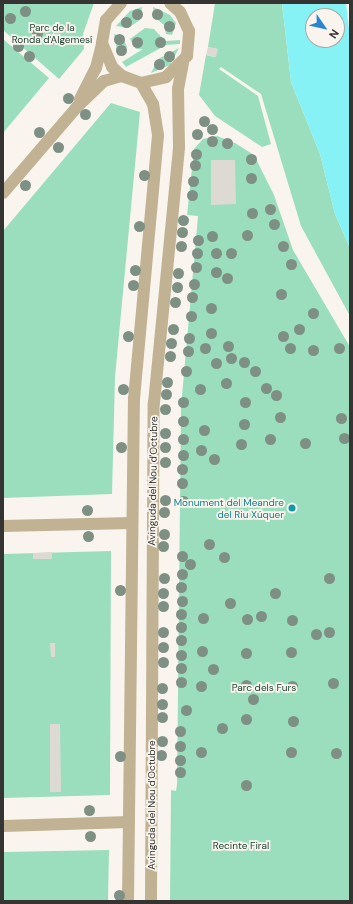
<!DOCTYPE html>
<html>
<head>
<meta charset="utf-8">
<style>
	body { margin:0 }
	#map { position:relative; width:353px; height:904px; overflow:hidden; background:#f9f5ee; font-family:"DM Sans",sans-serif }
	div>[style] { position:absolute }
	[style*='--x'] { left:calc(var(--x)*1px); top:calc(var(--y)*1px); width:calc(var(--w)*1px); rotate:calc(var(--a)*1deg) }
	.green>* { inset:0; background:#9adebd }
	.water>* { inset:0; background:#86f2f5 }
	.building>* { inset:0; background:#dddad3 }
	.street>* { height:12px; margin:-6px; padding:0 6px; transform-origin:6px; border-radius:6px; background:#c0b293 }
	.trees>* { width:11px; height:11px; margin:-5.5px; border-radius:50%; background:#7e9084 }
	.dots>* { width:11px; height:11px; translate:-50% -50%; box-sizing:border-box; border:2px solid #f9f5ee; border-radius:50% }
	span { translate:-50% -50%; white-space:nowrap; text-align:center; line-height:1.15; -webkit-text-stroke:3.5px #f9f5ee; paint-order:stroke }
	.park-label { font-size:10px; color:#193e2e }
	.street-label { font-size:10px; color:#353432 }
	.culture-label { font-size:10px; color:#0d838f }
	.right { translate:-100% -50%; text-align:right }
	.frame { position:absolute; inset:0; border:4px solid #353432; pointer-events:none }
	.north { position:absolute; left:305px; top:8px; width:40px; height:40px; box-sizing:border-box; background:#f9f5ee; border:1px solid #aba8a3; border-radius:50%; rotate:124deg; font-size:11px; font-weight:700; line-height:16px; text-align:center; color:#353432 }
	.north::after { content:''; display:block; margin:auto; width:14px; height:18px; background:#2a84d1; clip-path:polygon(50% 0,100% 100%,50% 72%,0 100%) }
</style>
</head>
<body>
<div id="map">
	<div class="green">
		<div style="clip-path:polygon(3px 3px,94px 3px,83px 34px,84px 49px,59px 79px,3px 30px)"></div>
		<div style="clip-path:polygon(215px 3px,282px 3px,291px 82px,320px 154px,335px 214px,350px 248px,350px 316px,301px 226px,261px 94px,221px 67px,219px 69px,258px 96px,271px 144px,262px 147px,215px 116px,199px 95px,206px 55px,215px 57px,217px 49px,208px 47px)"></div>
		<div style="clip-path:polygon(142px 7px,140px 20px,128px 28px,116px 26px,130px 11px)"></div>
		<div style="clip-path:polygon(153px 7px,170px 15px,176px 23px,172px 35px,166px 34px,164px 25px,154px 17px)"></div>
		<div style="clip-path:polygon(145px 28px,154px 29px,165px 41px,180px 40px,180px 44px,166px 45px,126px 67px,122px 62px,143px 49px,136px 49px,130px 39px)"></div>
		<div style="clip-path:polygon(114px 34px,123px 37px,127px 47px,118px 56px)"></div>
		<div style="clip-path:polygon(3px 39px,49px 78px,3px 133px)"></div>
		<div style="clip-path:polygon(179px 48px,170px 65px,151px 73px,158px 59px)"></div>
		<div style="clip-path:polygon(111px 103px,140px 112px,115px 377px,112px 494px,3px 498px,3px 231px)"></div>
		<div style="clip-path:polygon(217px 136px,235px 143px,254px 155px,274px 195px,293px 250px,350px 347px,350px 901px,170px 901px,171px 790px,176px 791px,177px 785px,181px 407px,198px 216px,187px 215px,194px 149px,203px 139px)"></div>
		<div style="clip-path:polygon(111px 551px,110px 795px,3px 798px,3px 554px)"></div>
		<div style="clip-path:polygon(109px 850px,108px 901px,3px 901px,3px 852px)"></div>
	</div>
	<div class="water">
		<div style="clip-path:polygon(evenodd,282px 3px,346px 3px,350px 37px,350px 248px,335px 214px,320px 154px,291px 82px,282px 3px,313px 16px,337px 16px,337px 40px,313px 40px,313px 16px)"></div>
	</div>
	<div class="building">
		<div style="clip-path:polygon(208px 47px,218px 49px,216px 57px,206px 55px)"></div>
		<div style="clip-path:polygon(211px 160px,235px 160px,236px 204px,211px 205px)"></div>
		<div style="clip-path:polygon(52px 552px,52px 559px,33px 559px,33px 553px)"></div>
		<div style="clip-path:polygon(50px 643px,55px 643px,55px 657px,51px 657px)"></div>
		<div style="clip-path:polygon(50px 724px,60px 724px,61px 792px,50px 792px)"></div>
	</div>
	<div class="street">
		<div style="--x:121;--y:3;--w:23;--a:131"></div>
		<div style="--x:106;--y:20;--w:23;--a:100"></div>
		<div style="--x:102;--y:43;--w:26;--a:67"></div>
		<div style="--x:112;--y:67;--w:13;--a:42"></div>
		<div style="--x:122;--y:76;--w:20;--a:20"></div>
		<div style="--x:141;--y:83;--w:26;--a:-13"></div>
		<div style="--x:166;--y:77;--w:30;--a:-45"></div>
		<div style="--x:187;--y:56;--w:25;--a:-85"></div>
		<div style="--x:189;--y:31;--w:21;--a:-115"></div>
		<div style="--x:180;--y:12;--w:13;--a:-138"></div>
		<div style="--x:80;--y:99;--w:35;--a:-63"></div>
		<div style="--x:96;--y:68;--w:25;--a:-76"></div>
		<div style="--x:3;--y:193;--w:112;--a:-49.3"></div>
		<div style="--x:76;--y:108;--w:39;--a:-44"></div>
		<div style="--x:104;--y:81;--w:19;--a:-16"></div>
		<div style="--x:3;--y:526;--w:129;--a:-1.3"></div>
		<div style="--x:3;--y:826;--w:126;--a:-1.8"></div>
		<div style="--x:128;--y:901;--w:502;--a:-89.32"></div>
		<div style="--x:134;--y:399;--w:265;--a:-84.8"></div>
		<div style="--x:158;--y:135;--w:31;--a:-99"></div>
		<div style="--x:153;--y:104;--w:24;--a:-120"></div>
		<div style="--x:151;--y:901;--w:498;--a:-89.7"></div>
		<div style="--x:154;--y:403;--w:257;--a:-84.4"></div>
		<div style="--x:179;--y:147;--w:58;--a:-91"></div>
		<div style="--x:178;--y:89;--w:26;--a:-79"></div>
	</div>
	<div class="trees">
		<div style="left:25px;top:11px"></div>
		<div style="left:137px;top:14px"></div>
		<div style="left:157px;top:14px"></div>
		<div style="left:10px;top:18px"></div>
		<div style="left:126px;top:22px"></div>
		<div style="left:169px;top:26px"></div>
		<div style="left:37px;top:33px"></div>
		<div style="left:50px;top:39px"></div>
		<div style="left:119px;top:39px"></div>
		<div style="left:137px;top:42px"></div>
		<div style="left:160px;top:42px"></div>
		<div style="left:18px;top:46px"></div>
		<div style="left:121px;top:50px"></div>
		<div style="left:29px;top:56px"></div>
		<div style="left:169px;top:56px"></div>
		<div style="left:159px;top:64px"></div>
		<div style="left:68px;top:98px"></div>
		<div style="left:85px;top:114px"></div>
		<div style="left:204px;top:121px"></div>
		<div style="left:212px;top:129px"></div>
		<div style="left:39px;top:132px"></div>
		<div style="left:197px;top:134px"></div>
		<div style="left:212px;top:141px"></div>
		<div style="left:227px;top:143px"></div>
		<div style="left:58px;top:147px"></div>
		<div style="left:196px;top:154px"></div>
		<div style="left:251px;top:159px"></div>
		<div style="left:195px;top:165px"></div>
		<div style="left:144px;top:175px"></div>
		<div style="left:251px;top:178px"></div>
		<div style="left:193px;top:181px"></div>
		<div style="left:25px;top:185px"></div>
		<div style="left:192px;top:195px"></div>
		<div style="left:270px;top:209px"></div>
		<div style="left:252px;top:213px"></div>
		<div style="left:183px;top:220px"></div>
		<div style="left:274px;top:224px"></div>
		<div style="left:139px;top:226px"></div>
		<div style="left:182px;top:232px"></div>
		<div style="left:247px;top:235px"></div>
		<div style="left:212px;top:236px"></div>
		<div style="left:198px;top:240px"></div>
		<div style="left:181px;top:246px"></div>
		<div style="left:283px;top:246px"></div>
		<div style="left:197px;top:253px"></div>
		<div style="left:216px;top:253px"></div>
		<div style="left:231px;top:253px"></div>
		<div style="left:291px;top:264px"></div>
		<div style="left:196px;top:267px"></div>
		<div style="left:135px;top:270px"></div>
		<div style="left:216px;top:272px"></div>
		<div style="left:178px;top:273px"></div>
		<div style="left:227px;top:278px"></div>
		<div style="left:194px;top:284px"></div>
		<div style="left:133px;top:285px"></div>
		<div style="left:177px;top:287px"></div>
		<div style="left:281px;top:294px"></div>
		<div style="left:192px;top:297px"></div>
		<div style="left:175px;top:302px"></div>
		<div style="left:211px;top:308px"></div>
		<div style="left:313px;top:313px"></div>
		<div style="left:191px;top:316px"></div>
		<div style="left:173px;top:329px"></div>
		<div style="left:299px;top:329px"></div>
		<div style="left:211px;top:333px"></div>
		<div style="left:128px;top:336px"></div>
		<div style="left:283px;top:336px"></div>
		<div style="left:189px;top:338px"></div>
		<div style="left:171px;top:343px"></div>
		<div style="left:228px;top:346px"></div>
		<div style="left:205px;top:348px"></div>
		<div style="left:290px;top:348px"></div>
		<div style="left:339px;top:348px"></div>
		<div style="left:313px;top:350px"></div>
		<div style="left:188px;top:351px"></div>
		<div style="left:170px;top:356px"></div>
		<div style="left:231px;top:358px"></div>
		<div style="left:244px;top:362px"></div>
		<div style="left:216px;top:363px"></div>
		<div style="left:186px;top:371px"></div>
		<div style="left:255px;top:371px"></div>
		<div style="left:167px;top:382px"></div>
		<div style="left:226px;top:383px"></div>
		<div style="left:266px;top:388px"></div>
		<div style="left:123px;top:389px"></div>
		<div style="left:200px;top:389px"></div>
		<div style="left:166px;top:394px"></div>
		<div style="left:276px;top:395px"></div>
		<div style="left:183px;top:402px"></div>
		<div style="left:245px;top:402px"></div>
		<div style="left:165px;top:409px"></div>
		<div style="left:280px;top:417px"></div>
		<div style="left:341px;top:418px"></div>
		<div style="left:183px;top:421px"></div>
		<div style="left:244px;top:424px"></div>
		<div style="left:204px;top:430px"></div>
		<div style="left:165px;top:433px"></div>
		<div style="left:344px;top:438px"></div>
		<div style="left:183px;top:439px"></div>
		<div style="left:270px;top:439px"></div>
		<div style="left:305px;top:443px"></div>
		<div style="left:241px;top:444px"></div>
		<div style="left:121px;top:447px"></div>
		<div style="left:165px;top:447px"></div>
		<div style="left:201px;top:450px"></div>
		<div style="left:183px;top:455px"></div>
		<div style="left:214px;top:459px"></div>
		<div style="left:165px;top:462px"></div>
		<div style="left:182px;top:469px"></div>
		<div style="left:182px;top:483px"></div>
		<div style="left:165px;top:500px"></div>
		<div style="left:183px;top:501px"></div>
		<div style="left:87px;top:510px"></div>
		<div style="left:164px;top:512px"></div>
		<div style="left:164px;top:534px"></div>
		<div style="left:88px;top:536px"></div>
		<div style="left:209px;top:544px"></div>
		<div style="left:163px;top:546px"></div>
		<div style="left:182px;top:556px"></div>
		<div style="left:224px;top:557px"></div>
		<div style="left:190px;top:564px"></div>
		<div style="left:182px;top:574px"></div>
		<div style="left:164px;top:578px"></div>
		<div style="left:329px;top:578px"></div>
		<div style="left:181px;top:587px"></div>
		<div style="left:120px;top:590px"></div>
		<div style="left:163px;top:593px"></div>
		<div style="left:275px;top:593px"></div>
		<div style="left:182px;top:601px"></div>
		<div style="left:230px;top:603px"></div>
		<div style="left:163px;top:606px"></div>
		<div style="left:181px;top:614px"></div>
		<div style="left:261px;top:616px"></div>
		<div style="left:203px;top:618px"></div>
		<div style="left:247px;top:619px"></div>
		<div style="left:292px;top:620px"></div>
		<div style="left:181px;top:627px"></div>
		<div style="left:163px;top:632px"></div>
		<div style="left:329px;top:632px"></div>
		<div style="left:316px;top:634px"></div>
		<div style="left:181px;top:640px"></div>
		<div style="left:163px;top:647px"></div>
		<div style="left:202px;top:651px"></div>
		<div style="left:291px;top:652px"></div>
		<div style="left:246px;top:653px"></div>
		<div style="left:181px;top:655px"></div>
		<div style="left:163px;top:662px"></div>
		<div style="left:181px;top:668px"></div>
		<div style="left:213px;top:669px"></div>
		<div style="left:181px;top:682px"></div>
		<div style="left:333px;top:683px"></div>
		<div style="left:246px;top:685px"></div>
		<div style="left:201px;top:686px"></div>
		<div style="left:292px;top:686px"></div>
		<div style="left:162px;top:688px"></div>
		<div style="left:253px;top:699px"></div>
		<div style="left:162px;top:704px"></div>
		<div style="left:186px;top:710px"></div>
		<div style="left:162px;top:717px"></div>
		<div style="left:246px;top:719px"></div>
		<div style="left:293px;top:721px"></div>
		<div style="left:222px;top:728px"></div>
		<div style="left:180px;top:731px"></div>
		<div style="left:162px;top:741px"></div>
		<div style="left:180px;top:746px"></div>
		<div style="left:201px;top:752px"></div>
		<div style="left:291px;top:752px"></div>
		<div style="left:336px;top:753px"></div>
		<div style="left:161px;top:755px"></div>
		<div style="left:120px;top:756px"></div>
		<div style="left:180px;top:760px"></div>
		<div style="left:180px;top:772px"></div>
		<div style="left:246px;top:785px"></div>
		<div style="left:89px;top:810px"></div>
		<div style="left:90px;top:836px"></div>
		<div style="left:119px;top:895px"></div>
	</div>
	<div class="dots">
		<div style="left:292px;top:508px;background:#0f9aa8"></div>
	</div>
	<div class="park-label">
		<span style="left:52px;top:33px">Parc de la<br>Ronda d'Algemesí</span>
		<span style="left:264px;top:688px">Parc dels Furs</span>
		<span style="left:241px;top:846px">Recinte Firal</span>
	</div>
	<div class="street-label">
		<span style="left:153px;top:481px;rotate:-89deg">Avinguda del Nou d'Octubre</span>
		<span style="left:152px;top:805px;rotate:-90deg">Avinguda del Nou d'Octubre</span>
	</div>
	<div class="culture-label">
		<span class="right" style="left:284px;top:508px">Monument del Meandre<br>del Riu Xúquer</span>
	</div>
	<div class="frame"></div>
	<div class="north">N</div>
</div>
</body>
</html>
